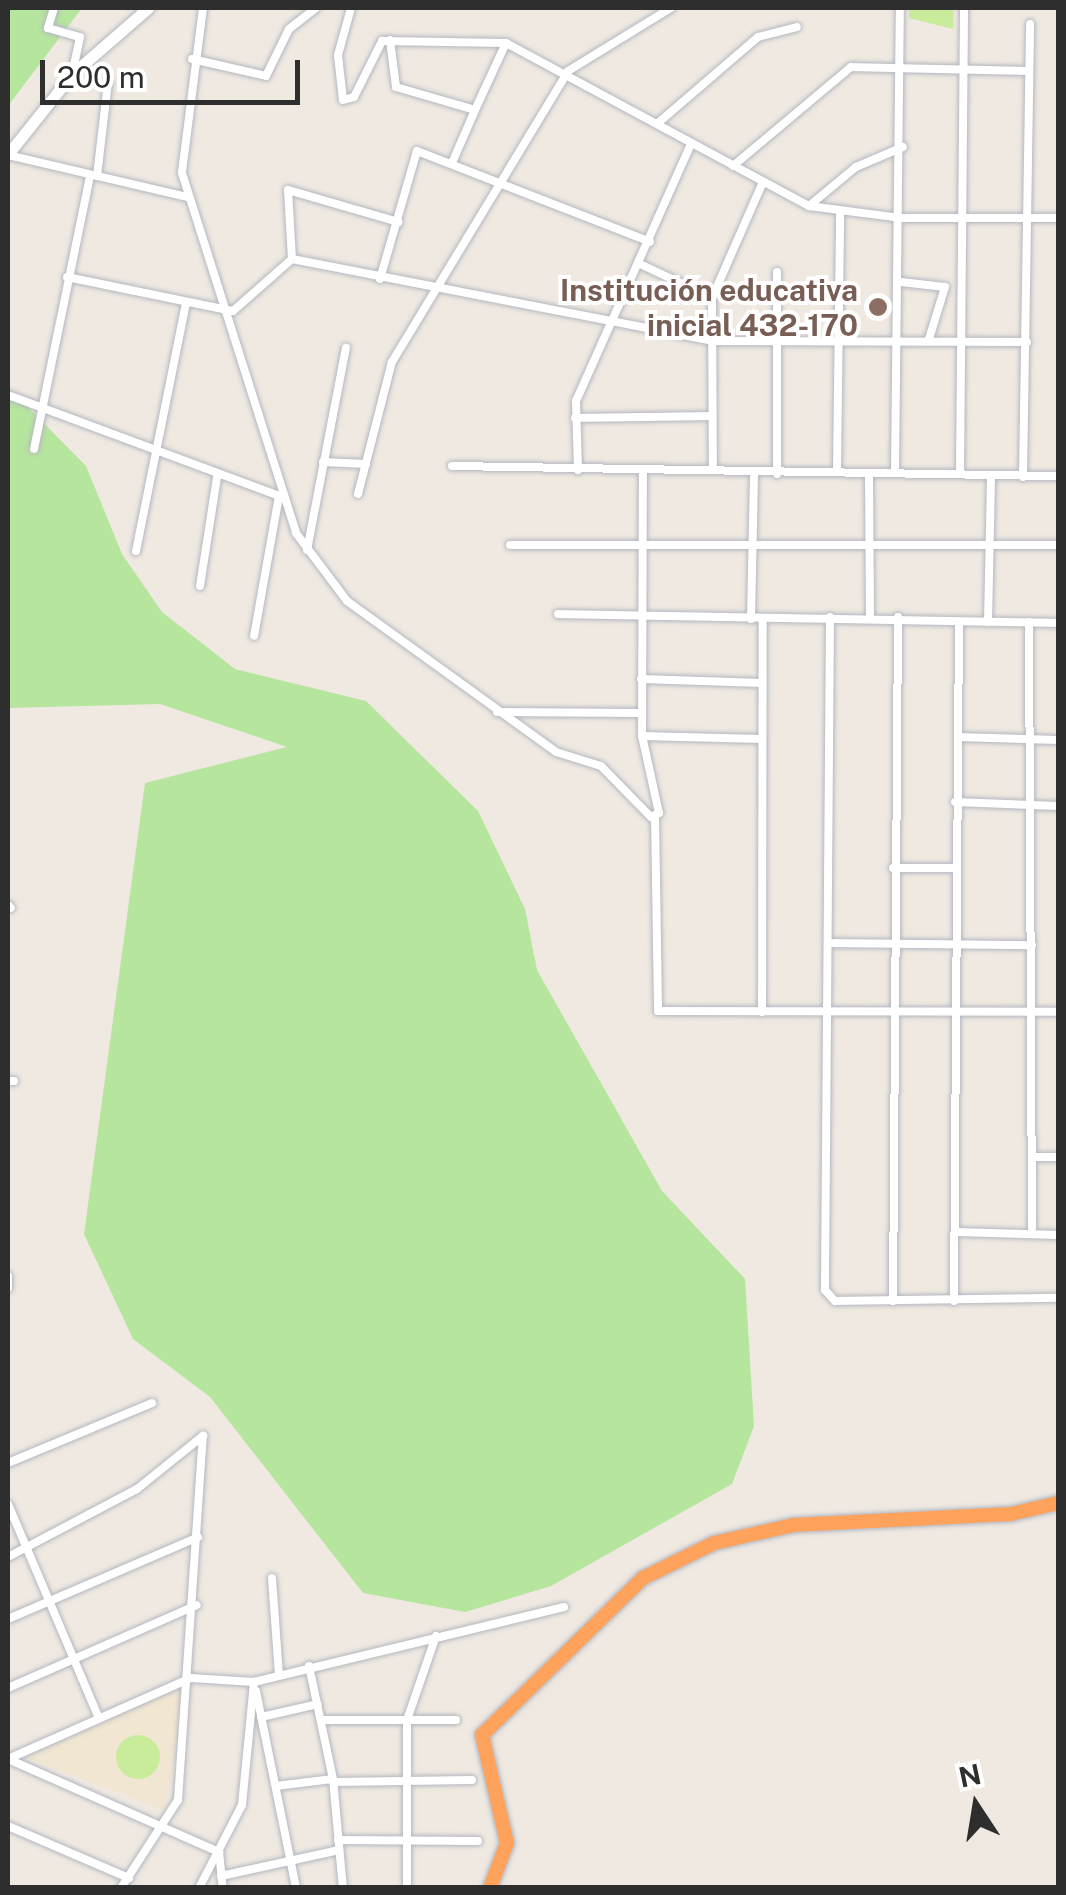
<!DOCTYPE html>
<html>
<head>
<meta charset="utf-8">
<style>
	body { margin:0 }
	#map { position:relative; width:1066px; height:1895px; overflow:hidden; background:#efe9e1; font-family:"Public Sans",sans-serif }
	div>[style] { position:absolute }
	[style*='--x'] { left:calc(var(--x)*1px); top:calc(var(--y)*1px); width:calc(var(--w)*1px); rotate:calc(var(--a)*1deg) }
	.education>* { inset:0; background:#f0e6d1 }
	.green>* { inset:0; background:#b6e59e }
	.pitch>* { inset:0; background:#c9ec9a }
	.round { border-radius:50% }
	.roads { filter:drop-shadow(0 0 2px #b4b7c1) drop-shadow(0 0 2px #b4b7c1) }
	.street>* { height:8px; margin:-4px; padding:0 4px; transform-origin:4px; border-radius:4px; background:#fff }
	.secondary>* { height:11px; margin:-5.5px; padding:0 5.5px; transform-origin:5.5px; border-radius:5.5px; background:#fff }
	.highway>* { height:14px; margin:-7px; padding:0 7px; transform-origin:7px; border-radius:7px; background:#ffa35c }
	.dots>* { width:28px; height:28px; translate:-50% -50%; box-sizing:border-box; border:5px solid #fff; border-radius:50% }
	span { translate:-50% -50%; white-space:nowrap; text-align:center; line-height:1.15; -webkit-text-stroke:8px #fff; paint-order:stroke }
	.education-label { font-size:30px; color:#785e54; font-weight:700 }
	.right { translate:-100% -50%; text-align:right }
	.frame { position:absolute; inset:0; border:10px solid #2e2e2e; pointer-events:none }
	.north { position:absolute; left:926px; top:1755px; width:100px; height:100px; -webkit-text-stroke:8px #fff; paint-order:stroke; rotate:348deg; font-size:28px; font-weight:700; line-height:40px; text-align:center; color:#2e2e2e }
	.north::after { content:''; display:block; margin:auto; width:35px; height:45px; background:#2e2e2e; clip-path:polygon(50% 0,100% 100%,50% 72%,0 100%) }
	.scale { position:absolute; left:40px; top:60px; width:260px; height:45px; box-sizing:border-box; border:5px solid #2e2e2e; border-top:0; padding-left:12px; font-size:30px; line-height:35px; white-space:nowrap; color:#2e2e2e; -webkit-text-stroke:8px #fff; paint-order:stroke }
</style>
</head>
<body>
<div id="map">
	<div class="education">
		<div style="clip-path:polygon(189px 1684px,164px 1810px,19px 1755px)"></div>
	</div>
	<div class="green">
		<div style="clip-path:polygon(8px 8px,82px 8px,8px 106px)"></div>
		<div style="clip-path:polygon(8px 387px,86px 466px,122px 554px,162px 612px,235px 669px,366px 701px,478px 811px,525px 909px,537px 970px,662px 1191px,745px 1279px,754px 1426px,732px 1484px,551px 1586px,465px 1612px,363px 1593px,210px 1397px,133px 1339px,84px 1234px,145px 783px,287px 747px,160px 704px,8px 708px)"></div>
	</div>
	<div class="pitch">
		<div style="clip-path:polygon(909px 8px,954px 8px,953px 29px,909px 18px)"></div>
		<div class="round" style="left:116px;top:1735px;width:44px;height:44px"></div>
	</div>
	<div class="roads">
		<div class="street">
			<div style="--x:54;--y:8;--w:21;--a:107"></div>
			<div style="--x:48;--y:28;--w:33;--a:16"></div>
			<div style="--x:80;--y:37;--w:38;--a:102"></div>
			<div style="--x:203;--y:8;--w:166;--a:97.3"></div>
			<div style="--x:182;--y:173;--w:378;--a:72.4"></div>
			<div style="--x:296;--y:533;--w:85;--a:53.1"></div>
			<div style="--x:347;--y:601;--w:258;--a:35.8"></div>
			<div style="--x:556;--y:752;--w:47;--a:17.3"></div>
			<div style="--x:601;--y:766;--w:71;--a:45.6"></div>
			<div style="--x:651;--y:817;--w:9;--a:-27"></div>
			<div style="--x:659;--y:813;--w:79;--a:-102.4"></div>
			<div style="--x:642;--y:736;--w:266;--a:-89.8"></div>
			<div style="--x:351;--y:8;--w:49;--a:105.5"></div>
			<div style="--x:338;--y:55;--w:45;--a:83.7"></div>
			<div style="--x:343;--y:100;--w:11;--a:-15"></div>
			<div style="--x:354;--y:97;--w:63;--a:-63.4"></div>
			<div style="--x:382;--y:41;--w:124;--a:0.9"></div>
			<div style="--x:506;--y:43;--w:344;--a:28.3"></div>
			<div style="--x:809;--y:206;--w:94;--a:7.4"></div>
			<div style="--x:902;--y:218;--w:156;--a:0"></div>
			<div style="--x:390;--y:40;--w:47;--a:82.7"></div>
			<div style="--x:396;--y:87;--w:82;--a:16.2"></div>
			<div style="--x:475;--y:110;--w:74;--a:-65.2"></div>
			<div style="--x:192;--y:59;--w:76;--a:12.9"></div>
			<div style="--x:266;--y:76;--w:52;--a:-63.9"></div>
			<div style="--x:289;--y:29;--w:34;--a:-38"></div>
			<div style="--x:658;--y:123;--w:132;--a:-40.7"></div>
			<div style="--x:758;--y:37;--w:40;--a:-14.4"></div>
			<div style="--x:8;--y:155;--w:184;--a:13.2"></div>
			<div style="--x:452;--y:163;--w:58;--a:-66.5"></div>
			<div style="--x:733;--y:166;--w:154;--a:-40"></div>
			<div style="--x:851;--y:67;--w:174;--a:1.3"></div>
			<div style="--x:97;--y:176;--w:94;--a:-83.3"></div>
			<div style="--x:809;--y:206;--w:61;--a:-39.7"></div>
			<div style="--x:856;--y:167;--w:51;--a:-23.1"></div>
			<div style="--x:292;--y:259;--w:69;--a:-93.3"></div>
			<div style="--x:288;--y:190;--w:115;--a:16.2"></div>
			<div style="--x:640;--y:264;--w:80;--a:25.3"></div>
			<div style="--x:712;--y:298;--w:172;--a:89.7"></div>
			<div style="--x:777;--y:272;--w:202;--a:90"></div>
			<div style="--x:67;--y:277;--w:169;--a:11.6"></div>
			<div style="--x:233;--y:311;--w:79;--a:-41.4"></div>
			<div style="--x:292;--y:259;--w:431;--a:11"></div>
			<div style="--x:715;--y:341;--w:312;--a:0.2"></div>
			<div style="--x:380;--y:279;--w:133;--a:-73.9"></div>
			<div style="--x:417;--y:151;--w:250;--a:21.3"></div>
			<div style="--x:901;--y:282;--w:44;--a:6.5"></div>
			<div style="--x:945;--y:287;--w:54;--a:107.1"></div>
			<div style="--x:712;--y:298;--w:127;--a:-66.3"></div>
			<div style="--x:8;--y:395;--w:289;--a:20.4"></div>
			<div style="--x:279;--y:496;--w:142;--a:100.1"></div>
			<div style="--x:575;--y:418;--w:137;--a:-0.8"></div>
			<div style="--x:34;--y:449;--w:280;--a:-78.4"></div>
			<div style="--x:323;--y:462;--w:43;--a:2.7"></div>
			<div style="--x:452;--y:466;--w:606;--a:0.95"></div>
			<div style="--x:578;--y:470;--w:69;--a:-91.7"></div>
			<div style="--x:576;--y:401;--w:282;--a:-65.9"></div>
			<div style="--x:837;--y:471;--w:258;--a:-89.3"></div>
			<div style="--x:895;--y:471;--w:463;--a:-89.4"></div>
			<div style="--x:960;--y:472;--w:464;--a:-89.5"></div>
			<div style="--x:869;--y:473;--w:144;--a:89.6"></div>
			<div style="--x:1023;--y:477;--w:453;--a:-89.1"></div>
			<div style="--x:358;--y:494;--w:136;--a:-75.6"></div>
			<div style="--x:392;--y:362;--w:340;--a:-58.8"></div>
			<div style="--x:568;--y:71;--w:121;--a:-31.5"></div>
			<div style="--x:510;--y:545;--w:548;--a:0"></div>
			<div style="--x:307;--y:550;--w:206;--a:-79.1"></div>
			<div style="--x:136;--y:551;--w:252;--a:-78.6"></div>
			<div style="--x:200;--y:586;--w:110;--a:-81.1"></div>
			<div style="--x:558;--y:614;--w:500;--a:1.03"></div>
			<div style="--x:830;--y:617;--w:673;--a:90.43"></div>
			<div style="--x:825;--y:1290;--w:15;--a:48"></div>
			<div style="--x:835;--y:1301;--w:223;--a:-0.8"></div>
			<div style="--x:751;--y:619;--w:146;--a:-88.8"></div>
			<div style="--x:988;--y:622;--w:146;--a:-88.8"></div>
			<div style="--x:1029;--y:622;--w:606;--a:89.72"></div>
			<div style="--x:641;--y:679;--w:121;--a:1.9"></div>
			<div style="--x:497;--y:712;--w:144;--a:0.4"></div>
			<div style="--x:642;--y:736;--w:120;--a:1.4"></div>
			<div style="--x:958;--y:737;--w:100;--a:1.7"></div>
			<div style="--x:955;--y:802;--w:103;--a:2.2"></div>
			<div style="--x:655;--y:816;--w:195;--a:89.1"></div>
			<div style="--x:658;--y:1011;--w:400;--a:0.1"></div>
			<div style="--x:893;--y:868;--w:61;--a:0"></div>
			<div style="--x:8;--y:905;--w:4;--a:45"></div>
			<div style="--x:829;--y:943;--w:203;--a:0.6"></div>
			<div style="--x:762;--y:1012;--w:392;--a:-89.9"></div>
			<div style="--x:8;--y:1081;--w:6;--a:0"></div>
			<div style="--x:1032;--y:1157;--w:26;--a:0"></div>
			<div style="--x:957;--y:1232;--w:101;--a:1.7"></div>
			<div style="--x:8;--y:1276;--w:12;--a:90"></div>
			<div style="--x:893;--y:1301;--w:684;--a:-89.58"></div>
			<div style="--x:954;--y:1301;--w:679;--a:-89.58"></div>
			<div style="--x:8;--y:1463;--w:156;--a:-22.6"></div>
			<div style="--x:8;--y:1504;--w:233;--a:67"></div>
			<div style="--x:8;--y:1557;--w:146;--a:-27.8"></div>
			<div style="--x:137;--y:1489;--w:85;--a:-38.8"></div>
			<div style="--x:272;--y:1578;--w:97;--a:85.9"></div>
			<div style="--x:8;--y:1619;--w:207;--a:-23.3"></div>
			<div style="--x:309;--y:1666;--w:116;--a:78"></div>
			<div style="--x:333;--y:1779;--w:109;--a:84.8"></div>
			<div style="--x:8;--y:1688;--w:206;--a:-23.7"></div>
			<div style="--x:256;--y:1691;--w:201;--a:78.5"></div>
			<div style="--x:261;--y:1717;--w:58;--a:-12.8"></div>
			<div style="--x:323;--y:1720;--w:133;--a:0"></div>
			<div style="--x:8;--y:1759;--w:200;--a:-23.9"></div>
			<div style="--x:191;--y:1678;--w:63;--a:3.6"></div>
			<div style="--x:254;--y:1682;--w:319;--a:-13.6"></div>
			<div style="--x:8;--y:1759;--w:231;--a:23.8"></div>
			<div style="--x:219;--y:1852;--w:36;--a:84"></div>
			<div style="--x:334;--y:1782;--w:138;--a:-0.8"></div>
			<div style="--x:276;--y:1786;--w:57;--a:-7"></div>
			<div style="--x:8;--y:1826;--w:132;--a:23.3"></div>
			<div style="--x:338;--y:1840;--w:140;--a:0.4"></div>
			<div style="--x:221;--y:1876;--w:121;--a:-12.4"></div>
			<div style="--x:121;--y:1888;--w:105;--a:-57.1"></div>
			<div style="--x:178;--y:1800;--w:365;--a:-86.1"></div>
			<div style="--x:199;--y:1888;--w:93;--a:-62.6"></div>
			<div style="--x:242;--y:1805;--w:124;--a:-84.4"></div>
			<div style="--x:407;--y:1888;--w:168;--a:-90"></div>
			<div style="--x:407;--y:1720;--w:89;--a:-71"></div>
		</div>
		<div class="secondary">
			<div style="--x:8;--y:154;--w:102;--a:-51.3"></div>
			<div style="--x:72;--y:74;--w:101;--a:-41"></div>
		</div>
		<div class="highway">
			<div style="--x:490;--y:1888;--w:48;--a:-69.3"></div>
			<div style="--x:507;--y:1843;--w:111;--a:-103"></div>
			<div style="--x:482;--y:1735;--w:225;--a:-44.3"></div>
			<div style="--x:643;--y:1578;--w:79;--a:-26.2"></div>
			<div style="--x:714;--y:1543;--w:81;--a:-12.8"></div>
			<div style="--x:793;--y:1525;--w:218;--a:-2.9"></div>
			<div style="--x:1011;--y:1514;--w:48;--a:-13.2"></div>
		</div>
	</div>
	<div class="dots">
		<div style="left:878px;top:307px;background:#8d6e63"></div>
	</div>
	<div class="education-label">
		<span class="right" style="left:858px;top:307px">Institución educativa<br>inicial 432-170</span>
	</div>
	<div class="frame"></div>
	<div class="north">N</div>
	<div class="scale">200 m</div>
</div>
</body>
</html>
